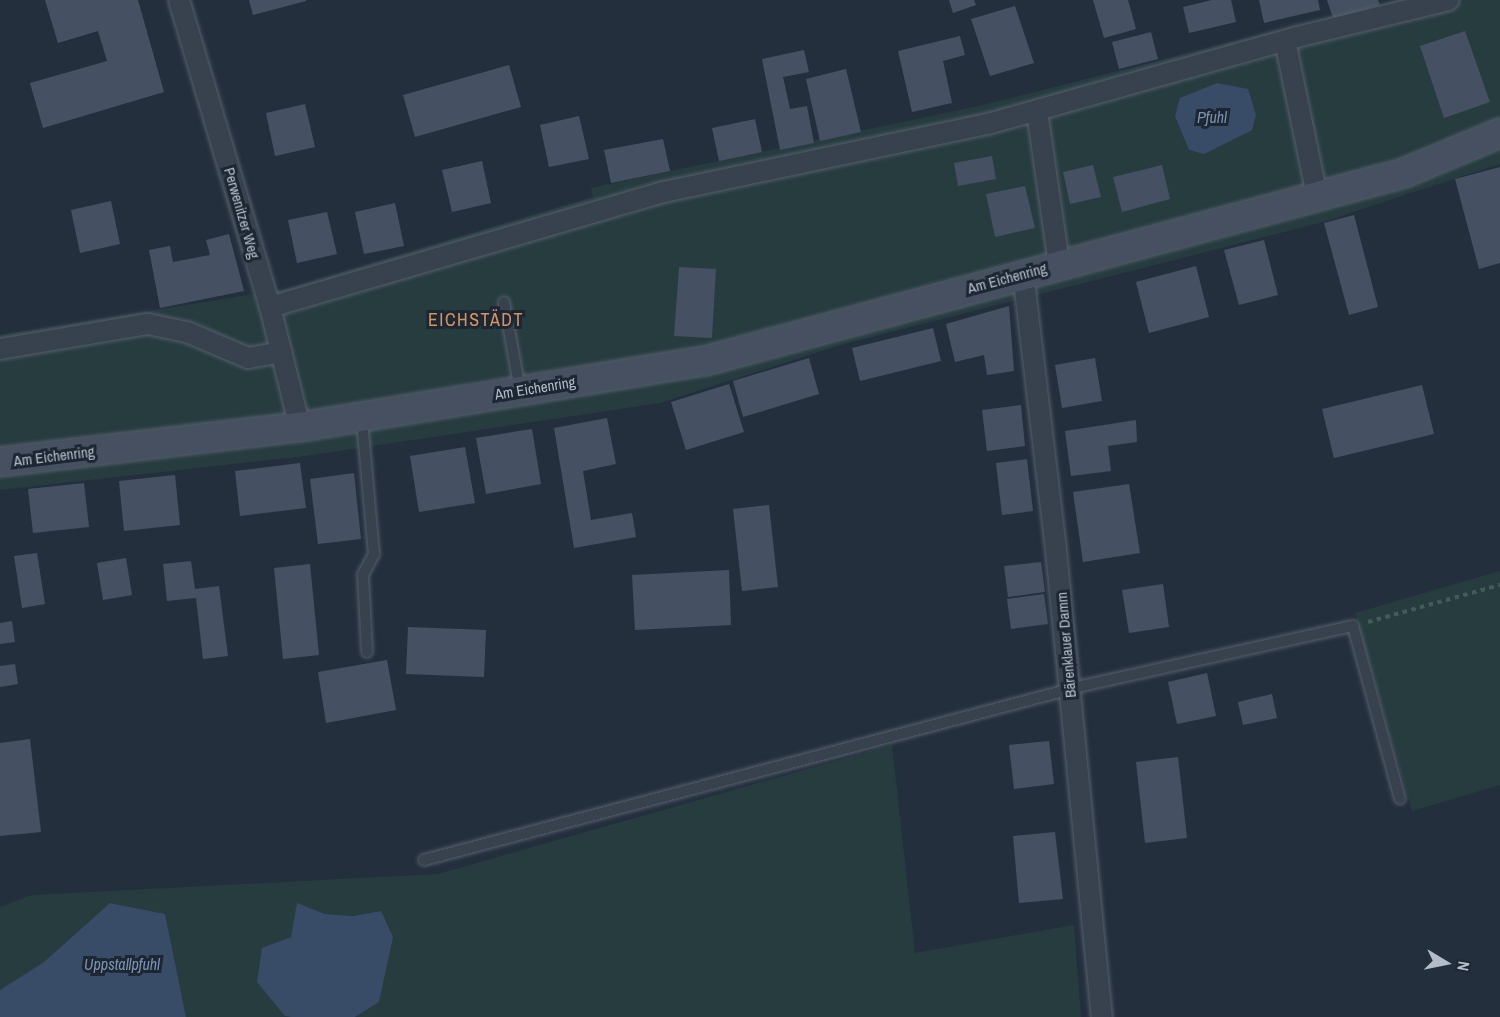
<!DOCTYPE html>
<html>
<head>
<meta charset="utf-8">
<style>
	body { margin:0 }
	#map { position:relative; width:1500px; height:1017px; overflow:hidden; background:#242f3e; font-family:"Archivo Narrow",sans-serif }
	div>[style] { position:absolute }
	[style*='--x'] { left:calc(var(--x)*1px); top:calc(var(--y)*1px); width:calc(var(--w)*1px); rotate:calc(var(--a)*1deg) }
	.green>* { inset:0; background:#263c3f }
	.water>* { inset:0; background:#394c67 }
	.building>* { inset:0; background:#455162 }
	.path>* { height:4px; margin-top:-2px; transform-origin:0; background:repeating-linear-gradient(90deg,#44595c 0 4.5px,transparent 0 9px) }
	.roads { filter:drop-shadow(0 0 2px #565f6c) drop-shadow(0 0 2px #565f6c) }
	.service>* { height:10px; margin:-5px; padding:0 5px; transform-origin:5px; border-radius:5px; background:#38414e }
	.minor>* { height:20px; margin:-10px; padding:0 10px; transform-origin:10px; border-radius:10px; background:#38414e }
	.secondary>* { height:28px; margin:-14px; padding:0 14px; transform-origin:14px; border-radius:14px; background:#465061 }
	span { translate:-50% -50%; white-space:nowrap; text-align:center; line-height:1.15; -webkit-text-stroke:6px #1d2633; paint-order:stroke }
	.street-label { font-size:15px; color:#b4bcc9 }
	.water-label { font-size:16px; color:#7c92b1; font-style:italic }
	.quarter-label { font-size:18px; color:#d59563; letter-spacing:1.5px }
	.north { position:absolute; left:1416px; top:933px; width:60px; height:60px; -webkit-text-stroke:4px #1d2633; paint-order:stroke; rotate:100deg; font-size:16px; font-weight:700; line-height:24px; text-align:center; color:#b4bcc9 }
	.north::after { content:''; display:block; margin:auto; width:21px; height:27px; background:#b4bcc9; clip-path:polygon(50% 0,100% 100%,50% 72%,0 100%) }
</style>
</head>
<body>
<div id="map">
	<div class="green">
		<div style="clip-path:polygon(1397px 0,1500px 0,1500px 164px,1323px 222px,837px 346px,660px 403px,305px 456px,0 490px,0 335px,285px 289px,593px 197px,591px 188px,983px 105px)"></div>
		<div style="clip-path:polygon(1500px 571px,1500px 785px,1412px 811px,1355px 613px)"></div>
		<div style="clip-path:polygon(892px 745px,915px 953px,1074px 925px,1081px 1017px,355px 1017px,379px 1002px,381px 911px,353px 916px,325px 914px,297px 904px,285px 1016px,291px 1017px,186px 1017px,165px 914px,111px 903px,44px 962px,0 990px,0 907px,32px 895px,438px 874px)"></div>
	</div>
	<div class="water">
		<div style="clip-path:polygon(1217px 83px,1248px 89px,1256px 115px,1252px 130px,1204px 154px,1189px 150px,1175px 116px,1180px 98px)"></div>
		<div style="clip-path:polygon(110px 903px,165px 914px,186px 1017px,0 1017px,0 990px,44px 962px)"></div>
		<div style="clip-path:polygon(297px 903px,325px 914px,353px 916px,381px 911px,393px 937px,379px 1002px,355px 1017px,291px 1017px,285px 1016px,257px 982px,262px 948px,291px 937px)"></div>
	</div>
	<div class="building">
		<div style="clip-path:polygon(45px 0,138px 0,164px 92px,43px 128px,30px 83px,107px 61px,98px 31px,58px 43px)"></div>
		<div style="clip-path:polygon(249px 0,306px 0,306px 1px,253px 15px)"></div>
		<div style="clip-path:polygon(949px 0,974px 0,976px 5px,953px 13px)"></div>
		<div style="clip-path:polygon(1093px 0,1128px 0,1136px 29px,1104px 38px)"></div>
		<div style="clip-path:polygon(1212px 0,1231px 0,1236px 22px,1189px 33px,1183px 7px)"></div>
		<div style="clip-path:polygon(1259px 0,1318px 0,1320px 10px,1264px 23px)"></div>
		<div style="clip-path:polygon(1327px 0,1378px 0,1380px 5px,1333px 18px)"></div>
		<div style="clip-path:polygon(1015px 6px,1034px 63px,990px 76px,971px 19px)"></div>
		<div style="clip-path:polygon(1465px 31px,1490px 102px,1444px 118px,1420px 46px)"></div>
		<div style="clip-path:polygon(1151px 32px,1158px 59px,1119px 69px,1112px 42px)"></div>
		<div style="clip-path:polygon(960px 36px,965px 55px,943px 61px,952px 103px,912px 112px,898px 51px)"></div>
		<div style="clip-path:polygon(804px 50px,809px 72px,783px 77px,790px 109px,807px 106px,814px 143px,780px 150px,762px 59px)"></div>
		<div style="clip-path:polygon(509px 65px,521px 107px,415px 137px,403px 95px)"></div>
		<div style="clip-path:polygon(846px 69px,861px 132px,820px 141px,806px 79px)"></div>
		<div style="clip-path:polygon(305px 104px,315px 147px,275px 156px,266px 113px)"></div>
		<div style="clip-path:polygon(579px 116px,589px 159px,549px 167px,540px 125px)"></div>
		<div style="clip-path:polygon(755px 119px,762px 152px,719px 161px,712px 128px)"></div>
		<div style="clip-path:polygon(663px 139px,670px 171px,611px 183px,604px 150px)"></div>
		<div style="clip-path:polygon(992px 156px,996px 179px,958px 186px,954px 163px)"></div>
		<div style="clip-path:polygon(482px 161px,491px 203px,452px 212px,442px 170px)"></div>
		<div style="clip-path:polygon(1093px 165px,1101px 197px,1070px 204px,1063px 172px)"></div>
		<div style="clip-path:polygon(1162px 165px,1170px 199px,1122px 212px,1113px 177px)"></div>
		<div style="clip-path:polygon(1500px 167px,1500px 263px,1479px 269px,1455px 179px)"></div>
		<div style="clip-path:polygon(1025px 186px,1035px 228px,995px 237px,986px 194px)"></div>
		<div style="clip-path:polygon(111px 201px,120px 244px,80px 253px,71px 210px)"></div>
		<div style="clip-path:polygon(395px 203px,404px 246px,364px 254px,355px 212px)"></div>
		<div style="clip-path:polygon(327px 212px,337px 254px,297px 263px,288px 220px)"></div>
		<div style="clip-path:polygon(1354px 215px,1378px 307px,1349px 315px,1324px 223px)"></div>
		<div style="clip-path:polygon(229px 234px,244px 291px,160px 308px,149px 250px,170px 246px,173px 262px,210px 255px,206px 240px)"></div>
		<div style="clip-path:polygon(1264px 240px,1278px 295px,1239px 305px,1224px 250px)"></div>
		<div style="clip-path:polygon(1196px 266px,1209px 317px,1149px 333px,1136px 282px)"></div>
		<div style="clip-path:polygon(679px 267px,716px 269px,712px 338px,674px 336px)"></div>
		<div style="clip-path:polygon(1009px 306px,1014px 371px,987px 375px,984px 355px,955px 362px,946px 324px)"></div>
		<div style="clip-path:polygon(933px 328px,941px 361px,860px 381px,852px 348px)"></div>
		<div style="clip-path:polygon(809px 358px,819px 394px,743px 417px,733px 381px)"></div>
		<div style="clip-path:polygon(1095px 358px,1102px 401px,1062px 408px,1055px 365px)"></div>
		<div style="clip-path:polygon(729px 384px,744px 432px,686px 450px,671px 402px)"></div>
		<div style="clip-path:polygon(1422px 385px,1434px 434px,1334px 458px,1322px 409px)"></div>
		<div style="clip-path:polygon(1021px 405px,1025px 446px,987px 451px,982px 410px)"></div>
		<div style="clip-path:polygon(607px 418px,616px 464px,583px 471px,591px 520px,632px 513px,636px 537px,574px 548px,554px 428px)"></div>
		<div style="clip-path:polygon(1136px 420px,1137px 442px,1108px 446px,1111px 471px,1071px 476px,1065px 431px)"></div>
		<div style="clip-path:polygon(532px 429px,541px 484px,486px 494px,476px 438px)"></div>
		<div style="clip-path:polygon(465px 447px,475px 503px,419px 512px,410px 456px)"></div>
		<div style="clip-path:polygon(1027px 459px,1033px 511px,1002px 515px,996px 463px)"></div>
		<div style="clip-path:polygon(300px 463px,306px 508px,240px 516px,235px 471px)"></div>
		<div style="clip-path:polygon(354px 473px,361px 539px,318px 544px,310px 479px)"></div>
		<div style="clip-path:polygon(175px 475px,180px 525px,124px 531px,119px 481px)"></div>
		<div style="clip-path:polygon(84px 483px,89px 527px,33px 533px,28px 489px)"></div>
		<div style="clip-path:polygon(1129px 484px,1140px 553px,1083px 562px,1073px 492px)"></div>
		<div style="clip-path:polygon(769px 505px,778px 587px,742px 591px,733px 509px)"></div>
		<div style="clip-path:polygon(37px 553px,45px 604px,22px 608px,14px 556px)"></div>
		<div style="clip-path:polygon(126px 558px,132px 595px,103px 600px,97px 563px)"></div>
		<div style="clip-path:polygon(191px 561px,195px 589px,219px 586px,228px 656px,203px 659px,196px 598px,167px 601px,163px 564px)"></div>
		<div style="clip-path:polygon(1041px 562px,1045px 592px,1008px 597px,1004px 566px)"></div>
		<div style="clip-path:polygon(310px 564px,319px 655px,283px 659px,274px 568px)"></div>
		<div style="clip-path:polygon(729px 570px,731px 625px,635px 630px,632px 575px)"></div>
		<div style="clip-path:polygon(1163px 584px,1169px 627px,1129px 633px,1122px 590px)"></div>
		<div style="clip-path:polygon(1044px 594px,1048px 624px,1011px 629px,1007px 599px)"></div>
		<div style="clip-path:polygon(12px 621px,15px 642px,0 644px,0 623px)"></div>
		<div style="clip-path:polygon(408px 627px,486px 630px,484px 677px,406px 674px)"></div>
		<div style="clip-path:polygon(387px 660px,396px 710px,326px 723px,318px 672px)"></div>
		<div style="clip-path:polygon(15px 664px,18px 684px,0 687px,0 666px)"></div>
		<div style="clip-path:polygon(1207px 673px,1216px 716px,1177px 724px,1168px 682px)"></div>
		<div style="clip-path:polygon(1272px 694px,1277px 718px,1243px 725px,1238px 702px)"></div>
		<div style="clip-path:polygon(30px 739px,41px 832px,0 836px,0 743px)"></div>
		<div style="clip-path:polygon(1049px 741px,1054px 784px,1014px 789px,1009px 745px)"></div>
		<div style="clip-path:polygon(1178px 757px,1187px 838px,1145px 843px,1136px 762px)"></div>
		<div style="clip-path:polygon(1055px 832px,1063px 899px,1019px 903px,1013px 836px)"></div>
	</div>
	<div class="path">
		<div style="--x:1368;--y:622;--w:137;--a:-15.7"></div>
	</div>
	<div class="roads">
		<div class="service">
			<div style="--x:504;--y:302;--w:89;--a:79.7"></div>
			<div style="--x:362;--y:420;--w:135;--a:84.9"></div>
			<div style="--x:374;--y:554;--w:24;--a:118"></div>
			<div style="--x:363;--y:575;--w:77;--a:87"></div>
			<div style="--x:424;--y:860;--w:685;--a:-14.81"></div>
			<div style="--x:1086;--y:685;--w:273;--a:-12.5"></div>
			<div style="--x:1353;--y:626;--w:179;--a:74.8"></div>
		</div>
		<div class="minor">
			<div style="--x:179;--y:0;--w:320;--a:73.5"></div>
			<div style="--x:270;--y:307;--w:124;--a:76"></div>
			<div style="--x:1285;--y:41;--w:157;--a:78.3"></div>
			<div style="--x:1037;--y:111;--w:155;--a:81.8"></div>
			<div style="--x:1023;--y:273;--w:279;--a:83.2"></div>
			<div style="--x:1056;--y:550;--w:469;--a:84.4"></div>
			<div style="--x:270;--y:307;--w:410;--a:-16.3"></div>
			<div style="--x:664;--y:192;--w:331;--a:-11.9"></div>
			<div style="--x:988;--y:124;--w:321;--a:-15.7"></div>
			<div style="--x:1297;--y:37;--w:156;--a:-13.7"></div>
			<div style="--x:0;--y:349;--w:150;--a:-9.6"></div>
			<div style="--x:148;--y:324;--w:40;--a:12"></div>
			<div style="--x:187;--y:332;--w:66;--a:23.1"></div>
			<div style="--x:248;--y:358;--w:34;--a:-10"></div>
		</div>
		<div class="secondary">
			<div style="--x:0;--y:462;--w:302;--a:-6.7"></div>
			<div style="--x:300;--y:427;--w:410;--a:-9.3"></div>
			<div style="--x:705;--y:361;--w:724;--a:-15.05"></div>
			<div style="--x:1404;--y:173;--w:104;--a:-22.6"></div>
		</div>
	</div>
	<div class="street-label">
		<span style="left:242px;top:213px;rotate:74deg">Perwenitzer Weg</span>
		<span style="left:1007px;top:278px;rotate:-15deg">Am Eichenring</span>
		<span style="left:535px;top:388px;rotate:-9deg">Am Eichenring</span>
		<span style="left:54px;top:456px;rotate:-7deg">Am Eichenring</span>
		<span style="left:1066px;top:645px;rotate:-95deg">Bärenklauer Damm</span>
	</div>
	<div class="water-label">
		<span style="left:1212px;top:117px">Pfuhl</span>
		<span style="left:122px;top:964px">Uppstallpfuhl</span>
	</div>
	<div class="quarter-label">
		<span style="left:476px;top:320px">EICHSTÄDT</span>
	</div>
	<div class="north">N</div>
</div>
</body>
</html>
